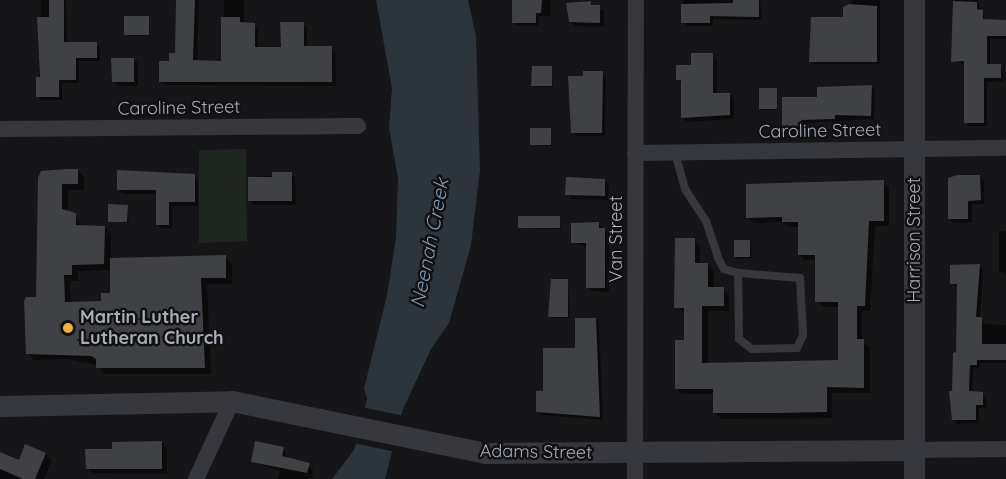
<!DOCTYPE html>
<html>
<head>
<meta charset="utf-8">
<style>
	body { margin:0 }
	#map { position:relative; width:1006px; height:479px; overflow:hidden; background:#161618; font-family:Quicksand,sans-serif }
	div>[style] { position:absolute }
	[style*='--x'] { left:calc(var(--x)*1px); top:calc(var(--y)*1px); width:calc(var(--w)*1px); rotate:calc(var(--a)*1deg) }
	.green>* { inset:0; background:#1e261f }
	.water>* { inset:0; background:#2c353c }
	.pier>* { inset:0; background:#161618 }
	.shadow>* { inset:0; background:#0007 }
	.building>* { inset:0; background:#404145 }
	.service>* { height:8px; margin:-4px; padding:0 4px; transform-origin:4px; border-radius:4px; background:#37383d }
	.minor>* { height:16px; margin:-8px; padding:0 8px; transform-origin:8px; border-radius:8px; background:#37383d }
	.tertiary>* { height:21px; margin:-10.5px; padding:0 10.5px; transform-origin:10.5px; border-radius:10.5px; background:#37383d }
	.dots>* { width:16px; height:16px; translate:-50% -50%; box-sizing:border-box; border:3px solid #111113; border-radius:50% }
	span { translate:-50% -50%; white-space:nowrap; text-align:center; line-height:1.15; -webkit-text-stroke:5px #111113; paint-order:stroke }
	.street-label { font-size:18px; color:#a8adb8 }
	.poi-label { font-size:18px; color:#a8adb8; font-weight:700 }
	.left { translate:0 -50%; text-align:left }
	.water-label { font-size:20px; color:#7f9bb3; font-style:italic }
</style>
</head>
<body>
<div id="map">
	<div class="green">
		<div style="clip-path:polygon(246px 149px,247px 241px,199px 243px,199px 150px)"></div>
	</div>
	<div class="water">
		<div style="clip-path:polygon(376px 0,468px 0,476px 37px,480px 170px,471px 245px,449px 323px,431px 349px,403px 409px,385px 479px,332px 479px,354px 450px,361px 427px,367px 398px,364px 389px,387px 295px,396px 238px,398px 178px,389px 128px,392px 88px)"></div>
	</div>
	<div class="pier">
		<div style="clip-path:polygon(362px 407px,404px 416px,396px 452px,353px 443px)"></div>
	</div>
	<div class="shadow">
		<div style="clip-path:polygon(41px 0,66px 0,67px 44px,96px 44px,100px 47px,100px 61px,79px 61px,79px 83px,62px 83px,62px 100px,42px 100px,38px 96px)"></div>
		<div style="clip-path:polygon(176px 0,199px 0,197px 62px,223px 62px,224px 0,244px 0,244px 24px,258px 28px,258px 49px,282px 49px,303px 24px,307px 28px,307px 48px,331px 47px,335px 51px,336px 86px,165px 85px,161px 81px,177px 55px)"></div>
		<div style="clip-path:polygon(513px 0,551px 0,550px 16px,539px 16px,538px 26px,516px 25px)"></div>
		<div style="clip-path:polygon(683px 0,760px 0,762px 20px,713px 19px,713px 26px,686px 26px)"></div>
		<div style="clip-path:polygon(852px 0,880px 0,880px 64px,814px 64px,810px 61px,845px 19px)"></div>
		<div style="clip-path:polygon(955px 0,977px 0,986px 21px,1006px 21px,1006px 39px,990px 39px,990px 66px,1004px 69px,1004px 81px,987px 82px,987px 126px,969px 126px,966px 122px,966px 65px,952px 61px)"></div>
		<div style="clip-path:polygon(590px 3px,604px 11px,604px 27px,575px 26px,567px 17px,567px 5px)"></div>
		<div style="clip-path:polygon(148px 18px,150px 36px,125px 35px)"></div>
		<div style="clip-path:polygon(713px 54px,717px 59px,717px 94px,730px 94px,734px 99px,734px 119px,687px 122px,682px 117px,682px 84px,678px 80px)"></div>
		<div style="clip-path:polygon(133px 59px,138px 63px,138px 86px,118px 86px,114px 82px)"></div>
		<div style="clip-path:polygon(551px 67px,553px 87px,535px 87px,533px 85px)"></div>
		<div style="clip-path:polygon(602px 73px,606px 77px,605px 136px,576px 136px,572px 132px)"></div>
		<div style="clip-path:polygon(871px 87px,875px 90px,874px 119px,804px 123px,804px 129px,784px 126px,818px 98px)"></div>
		<div style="clip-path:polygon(776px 90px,778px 110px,762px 110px,761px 108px)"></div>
		<div style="clip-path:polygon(550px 130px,552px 146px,532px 144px)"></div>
		<div style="clip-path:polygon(evenodd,78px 170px,84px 177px,84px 190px,68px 190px,68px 213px,75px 215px,82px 227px,105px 227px,111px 234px,111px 259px,225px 257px,232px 264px,232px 284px,207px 284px,211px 374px,104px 374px,98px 365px,67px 359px,34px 360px,28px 353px,25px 301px,38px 298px,37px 220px,42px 173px,78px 170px,111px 270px,111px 295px,102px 303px,71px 303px,70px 281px,78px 281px,78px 271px,111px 270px)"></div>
		<div style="clip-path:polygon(119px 171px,194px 176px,198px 180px,198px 206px,172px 206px,172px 228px,161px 228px,157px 224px,157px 194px,123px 194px,119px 190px)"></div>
		<div style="clip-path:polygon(291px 173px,295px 178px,296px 205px,254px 205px,250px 200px,249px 178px)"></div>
		<div style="clip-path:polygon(980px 177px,984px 181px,984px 204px,972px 204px,972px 223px,954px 223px,950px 219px)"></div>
		<div style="clip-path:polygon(605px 180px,609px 184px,608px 200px,571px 199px,567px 194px)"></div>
		<div style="clip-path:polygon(883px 182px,889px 188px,889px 226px,875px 226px,870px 311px,862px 311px,862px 341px,870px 347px,870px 393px,832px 393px,832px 418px,721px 419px,715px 413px,715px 394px,682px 394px,676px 389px,685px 342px,685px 313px,676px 307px,694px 240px,700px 246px,700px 265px,708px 264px,714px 270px,714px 289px,723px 289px,729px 295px,729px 311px,708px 311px,708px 364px,839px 362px,839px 307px,823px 307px,817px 301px,817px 260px,805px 260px,799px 254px,799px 227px,789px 227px,784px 222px,754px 223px,748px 217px)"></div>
		<div style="clip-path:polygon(127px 206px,129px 223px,110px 222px)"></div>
		<div style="clip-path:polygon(559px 217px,561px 229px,519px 228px)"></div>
		<div style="clip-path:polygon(599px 224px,609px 234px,609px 292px,592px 291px,588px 287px,588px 247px,573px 243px)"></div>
		<div style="clip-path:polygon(999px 231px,1006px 231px,1006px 275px,999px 272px)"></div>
		<div style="clip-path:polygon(750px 241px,752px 258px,737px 259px,735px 257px)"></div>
		<div style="clip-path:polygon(979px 266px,983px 270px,980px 318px,985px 324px,1006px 325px,1006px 363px,980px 363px,980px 368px,973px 368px,972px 393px,986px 397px,987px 408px,979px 408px,979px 423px,957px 424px,954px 420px,954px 393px,959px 288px,952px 284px)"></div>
		<div style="clip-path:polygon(568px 280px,570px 318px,551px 318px,549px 316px)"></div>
		<div style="clip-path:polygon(596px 319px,599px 322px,603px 420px,541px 415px,537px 411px)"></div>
		<div style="clip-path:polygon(161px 442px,167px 448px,167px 474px,93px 473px,87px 468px,114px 450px)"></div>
		<div style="clip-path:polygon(284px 449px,287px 458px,313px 469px,312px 479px,278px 479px,280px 471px,253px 462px)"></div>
		<div style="clip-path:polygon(0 453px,20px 462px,45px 454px,52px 461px,44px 479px,0 479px)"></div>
	</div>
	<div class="building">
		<div style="clip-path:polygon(49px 0,64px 0,64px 42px,97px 42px,97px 58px,76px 58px,76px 80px,59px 80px,59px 97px,36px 97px,36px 77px,40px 77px,37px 17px,49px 17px)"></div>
		<div style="clip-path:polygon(176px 0,195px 0,193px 60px,221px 61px,221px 17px,240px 17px,240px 22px,255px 23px,255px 47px,281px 47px,280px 22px,304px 22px,304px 46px,332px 46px,332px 82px,159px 82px,159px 61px,169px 61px,169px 53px,175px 53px)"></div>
		<div style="clip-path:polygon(512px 0,542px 0,541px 13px,536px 13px,536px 23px,512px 23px)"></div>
		<div style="clip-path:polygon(733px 0,759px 0,759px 17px,710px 16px,710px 23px,681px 23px,681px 4px,733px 3px)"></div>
		<div style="clip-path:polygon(591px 1px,591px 5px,600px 5px,600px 23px,569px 22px,566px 3px)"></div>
		<div style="clip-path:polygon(953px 1px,977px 2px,977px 9px,983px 10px,983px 19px,1006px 20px,1006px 36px,987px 36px,987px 64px,1001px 64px,1001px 78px,984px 78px,984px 123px,964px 123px,964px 61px,951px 62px)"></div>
		<div style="clip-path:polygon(849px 4px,877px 6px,877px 62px,809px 62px,811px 17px,843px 17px,843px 7px)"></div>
		<div style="clip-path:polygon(124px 16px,149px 16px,149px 35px,124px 35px)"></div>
		<div style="clip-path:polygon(691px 53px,713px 53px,713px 93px,730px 93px,730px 115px,681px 118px,681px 80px,676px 80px,676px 65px,691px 65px)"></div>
		<div style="clip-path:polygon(111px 58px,134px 58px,134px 82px,112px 82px)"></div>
		<div style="clip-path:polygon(532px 66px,552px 66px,552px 86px,531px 86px)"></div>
		<div style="clip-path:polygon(583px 71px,603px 71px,602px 133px,571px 133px,568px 76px,583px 76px)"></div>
		<div style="clip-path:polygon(872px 85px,871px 116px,835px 115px,835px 119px,801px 120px,801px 126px,782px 126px,782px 97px,817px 97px,817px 87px)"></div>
		<div style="clip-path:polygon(759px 88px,777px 88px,777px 109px,759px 109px)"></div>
		<div style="clip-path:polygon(530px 128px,551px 128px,551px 145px,530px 145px)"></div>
		<div style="clip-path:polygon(66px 169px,78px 169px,78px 184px,62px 184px,62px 209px,76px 213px,76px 225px,105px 226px,104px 264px,72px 265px,72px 275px,64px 275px,65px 302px,101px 301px,101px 293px,110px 293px,110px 258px,226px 255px,226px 278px,201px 278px,205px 368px,96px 368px,96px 359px,91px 356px,26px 354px,24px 301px,26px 297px,36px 297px,38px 178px,41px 171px)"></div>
		<div style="clip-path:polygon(117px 170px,195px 174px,195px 202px,169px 202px,169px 225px,156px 225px,156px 190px,117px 190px)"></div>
		<div style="clip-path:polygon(272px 172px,292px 172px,292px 201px,248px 201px,248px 177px,272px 177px)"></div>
		<div style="clip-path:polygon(957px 175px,980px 175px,981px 200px,968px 201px,968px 219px,948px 219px,948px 178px)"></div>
		<div style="clip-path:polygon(566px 177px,605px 179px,605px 196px,565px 195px)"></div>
		<div style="clip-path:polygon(884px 180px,884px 221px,869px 221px,865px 306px,857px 306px,857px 339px,864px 339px,864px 388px,827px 387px,827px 412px,776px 413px,713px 413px,713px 389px,675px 389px,675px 340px,684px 340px,684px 308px,674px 308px,675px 238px,695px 238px,695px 263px,708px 263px,708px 287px,724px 287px,724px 306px,702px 306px,702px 363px,838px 360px,838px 302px,815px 302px,815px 255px,798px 255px,798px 222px,782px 222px,782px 217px,746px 218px,746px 184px)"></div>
		<div style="clip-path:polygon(108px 204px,128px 205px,127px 222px,108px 222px)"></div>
		<div style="clip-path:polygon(518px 216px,560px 216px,560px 228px,518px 228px)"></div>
		<div style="clip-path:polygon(599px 222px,599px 228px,605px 228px,605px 288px,586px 288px,586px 243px,571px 243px,571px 223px)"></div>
		<div style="clip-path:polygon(734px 240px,750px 240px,750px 257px,734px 257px)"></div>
		<div style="clip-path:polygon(980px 264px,976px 317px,982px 317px,982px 344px,1006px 344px,1006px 360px,977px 360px,977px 365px,970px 365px,969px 391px,983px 392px,983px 405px,976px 405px,976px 420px,952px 420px,949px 391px,952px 391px,953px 353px,956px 352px,957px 284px,950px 284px,950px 265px)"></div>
		<div style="clip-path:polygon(551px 279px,568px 279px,568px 317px,548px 317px)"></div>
		<div style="clip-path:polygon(575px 318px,596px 318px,600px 417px,536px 412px,536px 391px,543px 391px,543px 348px,575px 348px)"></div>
		<div style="clip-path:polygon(162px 441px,162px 469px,86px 469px,85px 449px,112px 449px,112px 442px)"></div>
		<div style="clip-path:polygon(255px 441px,284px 447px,282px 456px,310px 463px,307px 473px,251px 462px)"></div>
		<div style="clip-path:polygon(25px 444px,46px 453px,35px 479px,23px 479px,0 469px,0 452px,19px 460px)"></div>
	</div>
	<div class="service">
		<div style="--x:675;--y:152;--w:38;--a:75"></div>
		<div style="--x:685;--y:189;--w:38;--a:57"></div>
		<div style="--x:706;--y:221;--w:41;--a:71.6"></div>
		<div style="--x:719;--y:260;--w:10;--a:61"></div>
		<div style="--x:724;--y:269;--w:15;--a:16"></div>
		<div style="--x:738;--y:273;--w:66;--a:89.1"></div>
		<div style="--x:739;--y:339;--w:16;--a:38"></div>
		<div style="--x:752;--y:349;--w:45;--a:-1.3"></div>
		<div style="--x:797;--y:348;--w:14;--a:-65"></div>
		<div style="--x:803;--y:335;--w:57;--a:-93"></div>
		<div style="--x:800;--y:278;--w:62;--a:-175.4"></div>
	</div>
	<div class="minor">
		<div style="--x:0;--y:129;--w:358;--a:-0.5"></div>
		<div style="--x:635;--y:153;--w:371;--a:-0.8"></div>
		<div style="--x:914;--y:450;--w:92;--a:-0.6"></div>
		<div style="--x:196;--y:479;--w:86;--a:-65.2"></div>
		<div style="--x:635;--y:479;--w:479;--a:-89.9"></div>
	</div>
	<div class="tertiary">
		<div style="--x:0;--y:406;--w:232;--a:-1.2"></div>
		<div style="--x:232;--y:401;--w:259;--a:11.6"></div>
		<div style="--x:486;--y:453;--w:428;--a:-0.4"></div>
		<div style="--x:914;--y:479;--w:479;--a:-90"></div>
	</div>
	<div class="dots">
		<div style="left:68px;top:328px;background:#f2b134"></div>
	</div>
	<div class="street-label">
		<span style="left:179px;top:108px;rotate:-1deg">Caroline Street</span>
		<span style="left:820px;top:131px;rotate:-1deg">Caroline Street</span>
		<span style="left:616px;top:239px;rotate:-90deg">Van Street</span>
		<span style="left:914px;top:240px;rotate:-90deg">Harrison Street</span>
		<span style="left:536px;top:452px;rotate:1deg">Adams Street</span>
	</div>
	<div class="poi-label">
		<span class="left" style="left:80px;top:328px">Martin Luther<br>Lutheran Church</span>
	</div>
	<div class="water-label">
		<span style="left:429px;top:243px;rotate:-79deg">Neenah Creek</span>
	</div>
</div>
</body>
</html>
